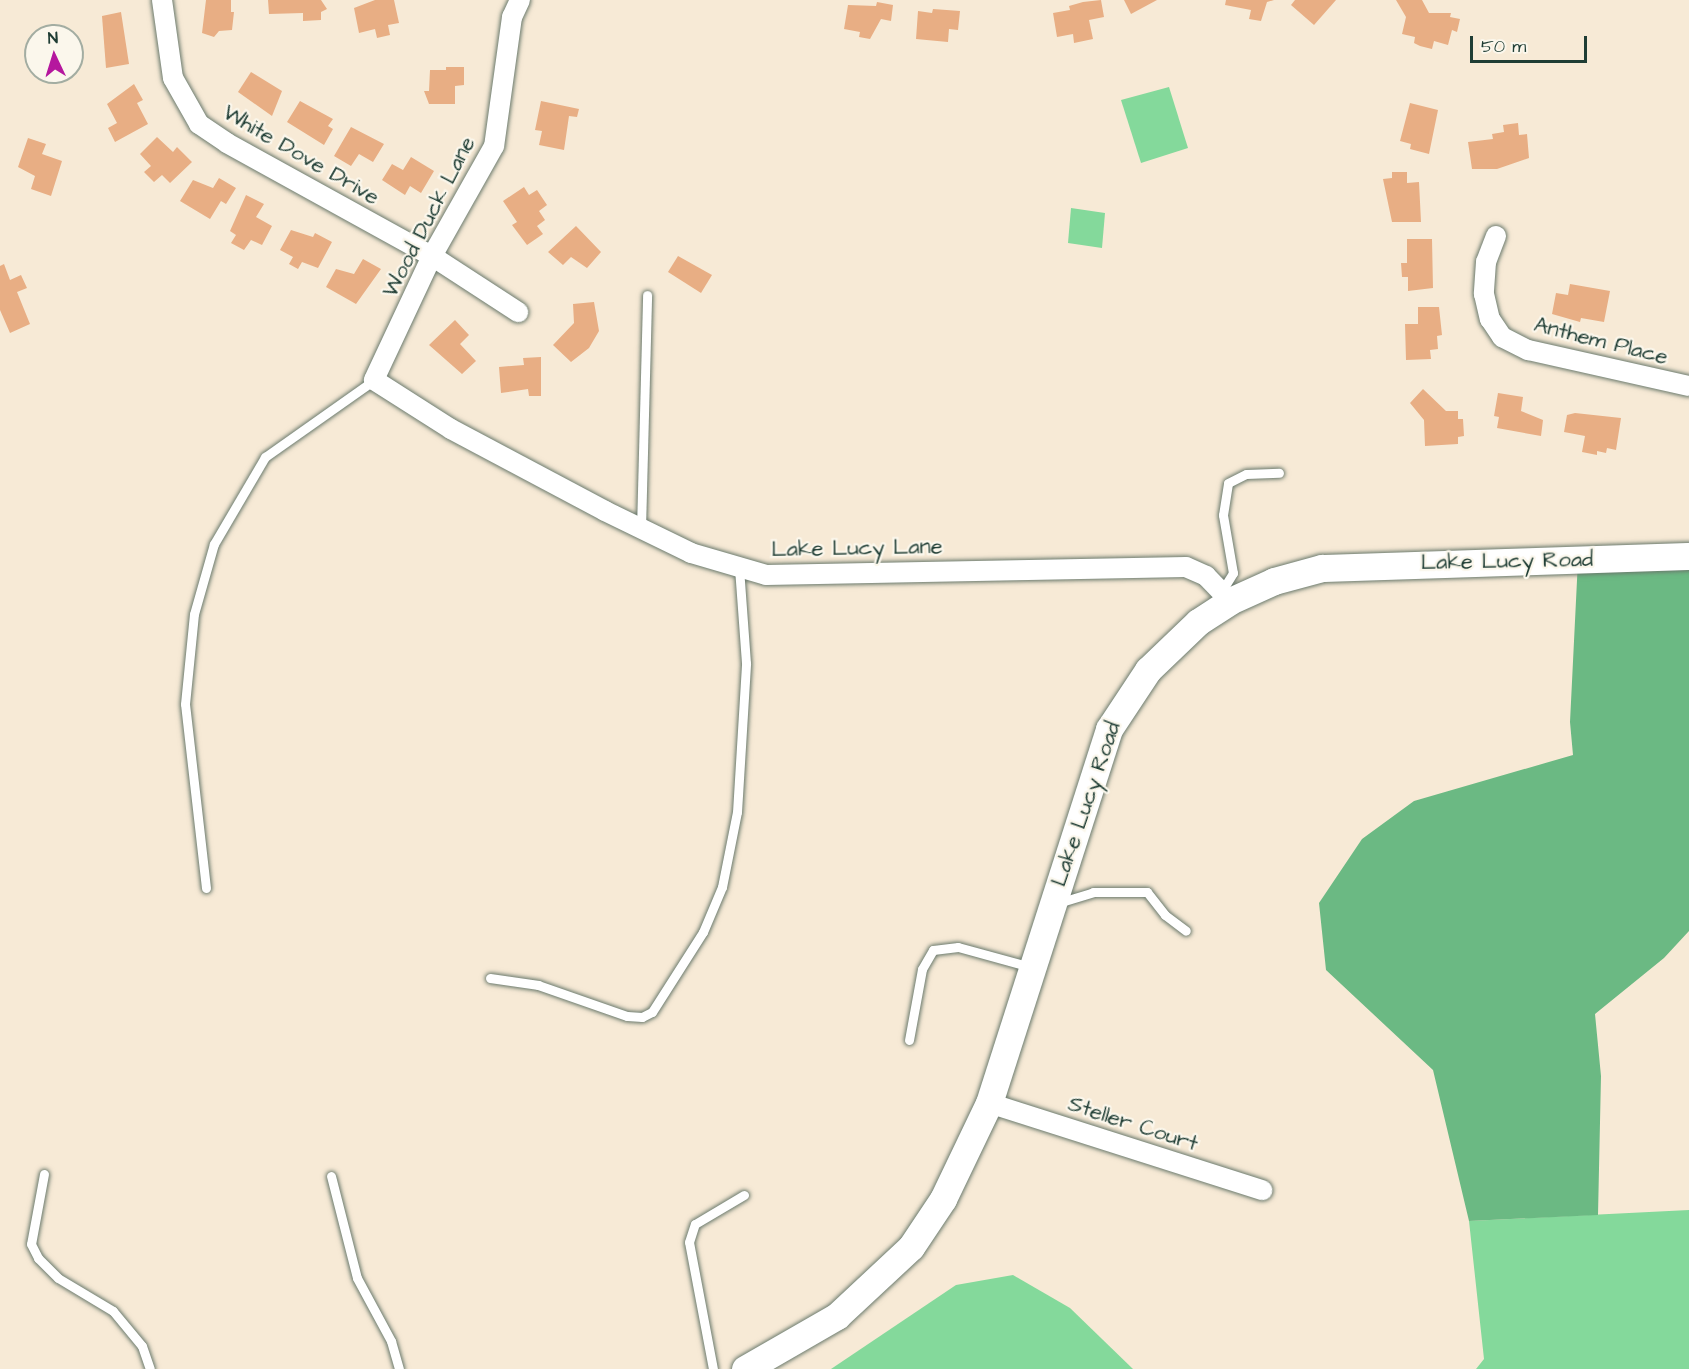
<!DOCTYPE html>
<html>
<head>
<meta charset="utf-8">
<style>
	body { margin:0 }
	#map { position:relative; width:1689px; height:1369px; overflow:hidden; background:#f7ead6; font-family:"Architects Daughter",sans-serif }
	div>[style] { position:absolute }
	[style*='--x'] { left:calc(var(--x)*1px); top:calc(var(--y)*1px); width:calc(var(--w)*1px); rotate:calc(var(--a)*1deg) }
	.green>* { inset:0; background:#84d99b }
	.forest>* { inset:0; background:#6bb983 }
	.building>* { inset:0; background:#e8ae84 }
	.roads { filter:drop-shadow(0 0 2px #6b7a6d) drop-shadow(0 0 2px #6b7a6d) }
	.lane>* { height:9px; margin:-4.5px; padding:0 4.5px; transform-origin:4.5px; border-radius:4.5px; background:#fff }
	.street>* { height:20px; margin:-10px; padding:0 10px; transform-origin:10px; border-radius:10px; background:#fff }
	.secondary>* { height:27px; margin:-13.5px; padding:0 13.5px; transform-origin:13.5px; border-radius:13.5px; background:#fff }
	span { translate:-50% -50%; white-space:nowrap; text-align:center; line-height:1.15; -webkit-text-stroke:4.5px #fbf7ec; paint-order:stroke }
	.street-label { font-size:22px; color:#1f3d34 }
	.north { position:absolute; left:24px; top:24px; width:60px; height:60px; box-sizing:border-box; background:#fbf7ec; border:2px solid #a3ada2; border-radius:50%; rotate:356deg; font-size:16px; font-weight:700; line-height:24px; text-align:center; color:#1f3d34 }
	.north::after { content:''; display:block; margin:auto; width:21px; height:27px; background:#b5179e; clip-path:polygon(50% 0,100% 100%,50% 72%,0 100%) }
	.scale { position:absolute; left:1470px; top:36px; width:117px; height:27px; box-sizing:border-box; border:3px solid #1f3d34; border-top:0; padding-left:8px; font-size:18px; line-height:21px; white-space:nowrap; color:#1f3d34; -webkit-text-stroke:4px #fbf7ec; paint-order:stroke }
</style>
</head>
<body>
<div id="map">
	<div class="green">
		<div style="clip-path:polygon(1169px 87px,1188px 148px,1141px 163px,1121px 100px)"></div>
		<div style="clip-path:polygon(1071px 208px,1105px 213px,1102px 248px,1068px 243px)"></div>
		<div style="clip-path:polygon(1689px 1210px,1689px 1369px,1476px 1369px,1484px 1359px,1469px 1221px)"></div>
		<div style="clip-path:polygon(1013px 1275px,1070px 1308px,1133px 1369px,831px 1369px,956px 1285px)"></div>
	</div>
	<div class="forest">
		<div style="clip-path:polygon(1689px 556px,1689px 931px,1664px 958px,1595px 1014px,1601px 1076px,1598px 1215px,1469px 1221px,1433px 1070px,1326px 970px,1319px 903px,1362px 839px,1414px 801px,1573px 755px,1570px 722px,1578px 560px)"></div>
	</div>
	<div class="building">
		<div style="clip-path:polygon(206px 0,231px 0,231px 12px,234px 12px,232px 30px,219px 31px,214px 37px,202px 33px)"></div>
		<div style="clip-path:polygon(268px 0,321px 0,327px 9px,321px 12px,321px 20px,303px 21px,303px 13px,269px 14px)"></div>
		<div style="clip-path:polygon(375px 0,394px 0,399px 23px,388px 25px,390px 35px,377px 38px,375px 29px,359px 33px,354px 8px)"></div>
		<div style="clip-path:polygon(1101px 0,1104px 17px,1089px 20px,1093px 39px,1074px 43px,1073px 34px,1057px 37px,1053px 13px,1070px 10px,1069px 6px,1083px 2px)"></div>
		<div style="clip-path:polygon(1124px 0,1157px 0,1131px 14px)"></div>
		<div style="clip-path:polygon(1226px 0,1274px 0,1267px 2px,1261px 21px,1249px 19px,1251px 10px,1225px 5px)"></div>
		<div style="clip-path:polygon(1295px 0,1336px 0,1314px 25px,1291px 5px)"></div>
		<div style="clip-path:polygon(1396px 0,1422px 0,1429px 13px,1451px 13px,1450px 17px,1460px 19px,1457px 32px,1452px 30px,1448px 45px,1434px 41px,1432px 49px,1420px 46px,1414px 43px,1415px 37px,1402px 34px,1406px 17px)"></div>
		<div style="clip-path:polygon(877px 2px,893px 5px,891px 21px,881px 19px,870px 39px,859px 37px,860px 32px,844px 29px,848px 5px,876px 6px)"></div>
		<div style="clip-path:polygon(933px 9px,960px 11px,958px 30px,949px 29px,948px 42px,916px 39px,918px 11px,932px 13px)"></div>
		<div style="clip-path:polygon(121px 12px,129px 64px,106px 68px,102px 16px)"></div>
		<div style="clip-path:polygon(446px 67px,464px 67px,464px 85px,455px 86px,455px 104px,429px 104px,424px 91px,429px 91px,430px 70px,446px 70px)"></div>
		<div style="clip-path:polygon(251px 72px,282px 91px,272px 116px,238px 92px)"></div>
		<div style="clip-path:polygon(134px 84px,143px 100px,137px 103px,148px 124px,115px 142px,108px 128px,117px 123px,107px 104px)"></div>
		<div style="clip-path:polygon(300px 101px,333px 119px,328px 126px,333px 129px,324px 145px,287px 122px)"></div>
		<div style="clip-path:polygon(541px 101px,579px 109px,577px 117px,569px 116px,564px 150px,539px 145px,542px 131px,535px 130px)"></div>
		<div style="clip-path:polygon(1410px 103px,1438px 110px,1429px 154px,1410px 149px,1411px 144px,1400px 141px)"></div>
		<div style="clip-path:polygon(1518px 123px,1519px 135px,1527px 134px,1529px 158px,1497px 169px,1472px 169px,1468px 142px,1493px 139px,1492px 134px,1504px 132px,1503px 125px)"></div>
		<div style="clip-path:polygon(351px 127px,384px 144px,373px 162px,359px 154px,351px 166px,334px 156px)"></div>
		<div style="clip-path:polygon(157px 137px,173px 152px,177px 147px,192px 162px,170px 183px,162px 175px,154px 182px,144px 172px,151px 166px,140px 154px)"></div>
		<div style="clip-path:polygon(28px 138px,46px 144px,42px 154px,62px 161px,51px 196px,31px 189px,35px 176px,18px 167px)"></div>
		<div style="clip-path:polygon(411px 157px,434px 171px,421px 193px,410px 186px,405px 195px,382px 180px,392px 164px,403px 170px)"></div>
		<div style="clip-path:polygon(1392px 172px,1407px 172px,1407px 183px,1419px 182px,1421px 222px,1392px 222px,1383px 179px,1392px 178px)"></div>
		<div style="clip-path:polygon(219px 178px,236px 188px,226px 204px,221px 201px,210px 219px,180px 201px,193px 180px,213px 188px)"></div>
		<div style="clip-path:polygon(524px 187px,529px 195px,537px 190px,547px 205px,539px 211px,545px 220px,537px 226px,543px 234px,527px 245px,512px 225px,517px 222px,503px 201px)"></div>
		<div style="clip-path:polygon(246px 195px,264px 204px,256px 217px,272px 226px,262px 245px,251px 240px,244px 250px,231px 243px,236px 235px,230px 231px)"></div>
		<div style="clip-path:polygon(576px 226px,601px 252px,587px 268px,571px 257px,563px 265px,548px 252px)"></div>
		<div style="clip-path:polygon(291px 230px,313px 237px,315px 233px,332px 242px,318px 268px,302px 262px,298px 269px,289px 264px,293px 257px,280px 250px)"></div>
		<div style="clip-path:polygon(1407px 239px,1432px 239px,1433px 288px,1408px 291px,1408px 277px,1402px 277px,1401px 263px,1407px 263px)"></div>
		<div style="clip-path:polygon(678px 256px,712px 275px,701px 293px,668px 272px)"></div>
		<div style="clip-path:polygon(363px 259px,381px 269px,356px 304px,326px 287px,336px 269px,354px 274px)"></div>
		<div style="clip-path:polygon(4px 264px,10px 280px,21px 275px,27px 288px,17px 292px,30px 324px,10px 333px,0 310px,0 266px)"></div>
		<div style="clip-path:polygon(1570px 284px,1610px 291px,1604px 322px,1581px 318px,1580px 322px,1552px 314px,1556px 293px,1568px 295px)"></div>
		<div style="clip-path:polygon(594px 302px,599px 331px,589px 348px,571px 362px,553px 345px,574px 323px,573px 304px)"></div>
		<div style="clip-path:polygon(1418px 307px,1439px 307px,1442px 335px,1437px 336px,1438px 349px,1430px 350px,1431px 359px,1406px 360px,1405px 324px,1418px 324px)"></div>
		<div style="clip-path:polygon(455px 320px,469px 335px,460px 344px,476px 361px,462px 374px,429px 345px)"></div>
		<div style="clip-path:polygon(541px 357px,541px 396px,529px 396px,528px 389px,501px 393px,499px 367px,524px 365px,523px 358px)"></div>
		<div style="clip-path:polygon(1423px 389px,1446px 411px,1458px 411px,1458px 419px,1463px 419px,1464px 436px,1458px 437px,1458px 444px,1425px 446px,1424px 420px,1410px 403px)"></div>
		<div style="clip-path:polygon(1498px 393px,1523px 397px,1521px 411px,1543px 420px,1541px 436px,1497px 428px,1499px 417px,1494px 416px)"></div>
		<div style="clip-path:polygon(1575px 413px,1621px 418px,1616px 450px,1607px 448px,1606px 453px,1597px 451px,1597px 455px,1582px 452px,1585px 436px,1564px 432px,1567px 415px)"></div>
	</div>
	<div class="roads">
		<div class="lane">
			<div style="--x:641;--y:529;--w:234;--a:-88.5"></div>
			<div style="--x:1223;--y:589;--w:19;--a:-58"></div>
			<div style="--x:1233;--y:573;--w:59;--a:-99.8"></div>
			<div style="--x:1223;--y:515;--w:32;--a:-81"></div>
			<div style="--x:1228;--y:483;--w:20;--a:-27"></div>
			<div style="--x:1246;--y:474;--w:33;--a:-2"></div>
			<div style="--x:206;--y:888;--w:185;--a:-96.5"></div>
			<div style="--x:185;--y:704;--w:90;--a:-84.3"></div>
			<div style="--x:194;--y:614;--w:73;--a:-74.1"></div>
			<div style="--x:214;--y:544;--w:101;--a:-59.6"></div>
			<div style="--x:265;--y:457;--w:133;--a:-35.2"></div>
			<div style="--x:1058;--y:903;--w:37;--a:-17"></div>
			<div style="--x:1093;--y:892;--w:54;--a:0"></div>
			<div style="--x:1147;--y:892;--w:29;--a:52"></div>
			<div style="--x:1165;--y:915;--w:26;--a:37"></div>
			<div style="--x:490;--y:978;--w:49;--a:8.3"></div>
			<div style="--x:538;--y:985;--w:94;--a:19.2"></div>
			<div style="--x:627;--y:1016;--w:15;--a:4"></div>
			<div style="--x:642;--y:1017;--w:11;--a:-27"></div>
			<div style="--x:652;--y:1012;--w:95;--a:-57.5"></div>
			<div style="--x:703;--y:932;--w:49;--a:-67.1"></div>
			<div style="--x:722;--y:887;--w:76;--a:-78.7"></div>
			<div style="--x:737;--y:812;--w:149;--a:-86.5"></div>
			<div style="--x:746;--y:663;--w:96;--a:-94.2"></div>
			<div style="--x:909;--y:1040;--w:72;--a:-79.6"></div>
			<div style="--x:922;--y:969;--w:22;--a:-60"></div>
			<div style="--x:933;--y:950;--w:25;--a:-7"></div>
			<div style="--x:958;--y:947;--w:76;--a:15.3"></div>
			<div style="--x:44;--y:1174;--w:71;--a:100.5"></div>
			<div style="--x:31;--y:1244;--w:16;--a:63"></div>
			<div style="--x:38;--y:1258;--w:28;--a:45"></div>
			<div style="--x:58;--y:1278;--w:64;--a:31"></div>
			<div style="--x:113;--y:1311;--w:45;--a:50.4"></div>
			<div style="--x:142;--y:1346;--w:24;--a:71"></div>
			<div style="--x:331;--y:1176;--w:105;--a:75.7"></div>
			<div style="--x:357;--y:1278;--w:72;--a:61.6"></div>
			<div style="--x:391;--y:1341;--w:29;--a:74"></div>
			<div style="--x:713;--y:1369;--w:129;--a:-100.7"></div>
			<div style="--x:689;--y:1242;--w:19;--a:-72"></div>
			<div style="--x:695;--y:1224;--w:57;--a:-30.6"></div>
		</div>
		<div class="street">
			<div style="--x:162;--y:0;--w:79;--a:82"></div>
			<div style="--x:173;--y:78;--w:53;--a:60.5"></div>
			<div style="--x:199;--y:124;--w:34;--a:34"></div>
			<div style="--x:227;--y:143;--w:234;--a:28.9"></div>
			<div style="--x:432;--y:256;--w:103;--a:33.1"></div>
			<div style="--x:520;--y:0;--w:19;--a:115"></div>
			<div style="--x:512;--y:17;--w:130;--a:97.9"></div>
			<div style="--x:494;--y:146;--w:126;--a:119.4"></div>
			<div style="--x:432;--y:256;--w:137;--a:115.1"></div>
			<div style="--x:374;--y:380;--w:91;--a:32.5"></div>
			<div style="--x:451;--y:429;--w:174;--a:28"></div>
			<div style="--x:605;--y:511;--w:96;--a:26"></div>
			<div style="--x:691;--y:553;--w:78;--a:16.3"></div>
			<div style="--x:766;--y:575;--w:420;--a:-1.1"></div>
			<div style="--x:1186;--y:567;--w:22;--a:24"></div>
			<div style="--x:1206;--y:576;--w:35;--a:46"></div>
			<div style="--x:1496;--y:236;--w:28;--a:111"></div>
			<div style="--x:1486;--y:262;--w:32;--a:94"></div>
			<div style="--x:1484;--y:294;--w:26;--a:77"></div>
			<div style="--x:1490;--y:319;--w:22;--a:56"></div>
			<div style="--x:1502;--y:337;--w:29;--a:27"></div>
			<div style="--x:1528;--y:350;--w:165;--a:12.6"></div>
			<div style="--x:989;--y:1103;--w:287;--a:17.7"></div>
		</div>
		<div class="secondary">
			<div style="--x:745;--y:1369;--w:106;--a:-29.9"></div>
			<div style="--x:837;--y:1316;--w:101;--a:-43"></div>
			<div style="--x:911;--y:1247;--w:58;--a:-56.3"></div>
			<div style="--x:943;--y:1199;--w:106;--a:-64.4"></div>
			<div style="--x:989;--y:1103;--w:393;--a:-72.2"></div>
			<div style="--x:1109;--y:729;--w:71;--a:-56.5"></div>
			<div style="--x:1148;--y:670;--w:69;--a:-43.8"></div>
			<div style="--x:1198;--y:622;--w:38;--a:-33"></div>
			<div style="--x:1230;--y:601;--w:48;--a:-24.4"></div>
			<div style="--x:1274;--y:581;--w:50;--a:-15.2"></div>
			<div style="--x:1322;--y:568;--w:367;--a:-1.9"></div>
		</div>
	</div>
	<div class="street-label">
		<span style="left:301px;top:155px;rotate:30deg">White Dove Drive</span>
		<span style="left:429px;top:217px;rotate:-63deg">Wood Duck Lane</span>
		<span style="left:1601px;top:341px;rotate:14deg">Anthem Place</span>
		<span style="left:857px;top:548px;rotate:-1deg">Lake Lucy Lane</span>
		<span style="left:1507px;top:561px;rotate:-1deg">Lake Lucy Road</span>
		<span style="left:1086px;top:804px;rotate:-71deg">Lake Lucy Road</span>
		<span style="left:1133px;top:1124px;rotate:18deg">Steller Court</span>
	</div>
	<div class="north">N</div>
	<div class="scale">50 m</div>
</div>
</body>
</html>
